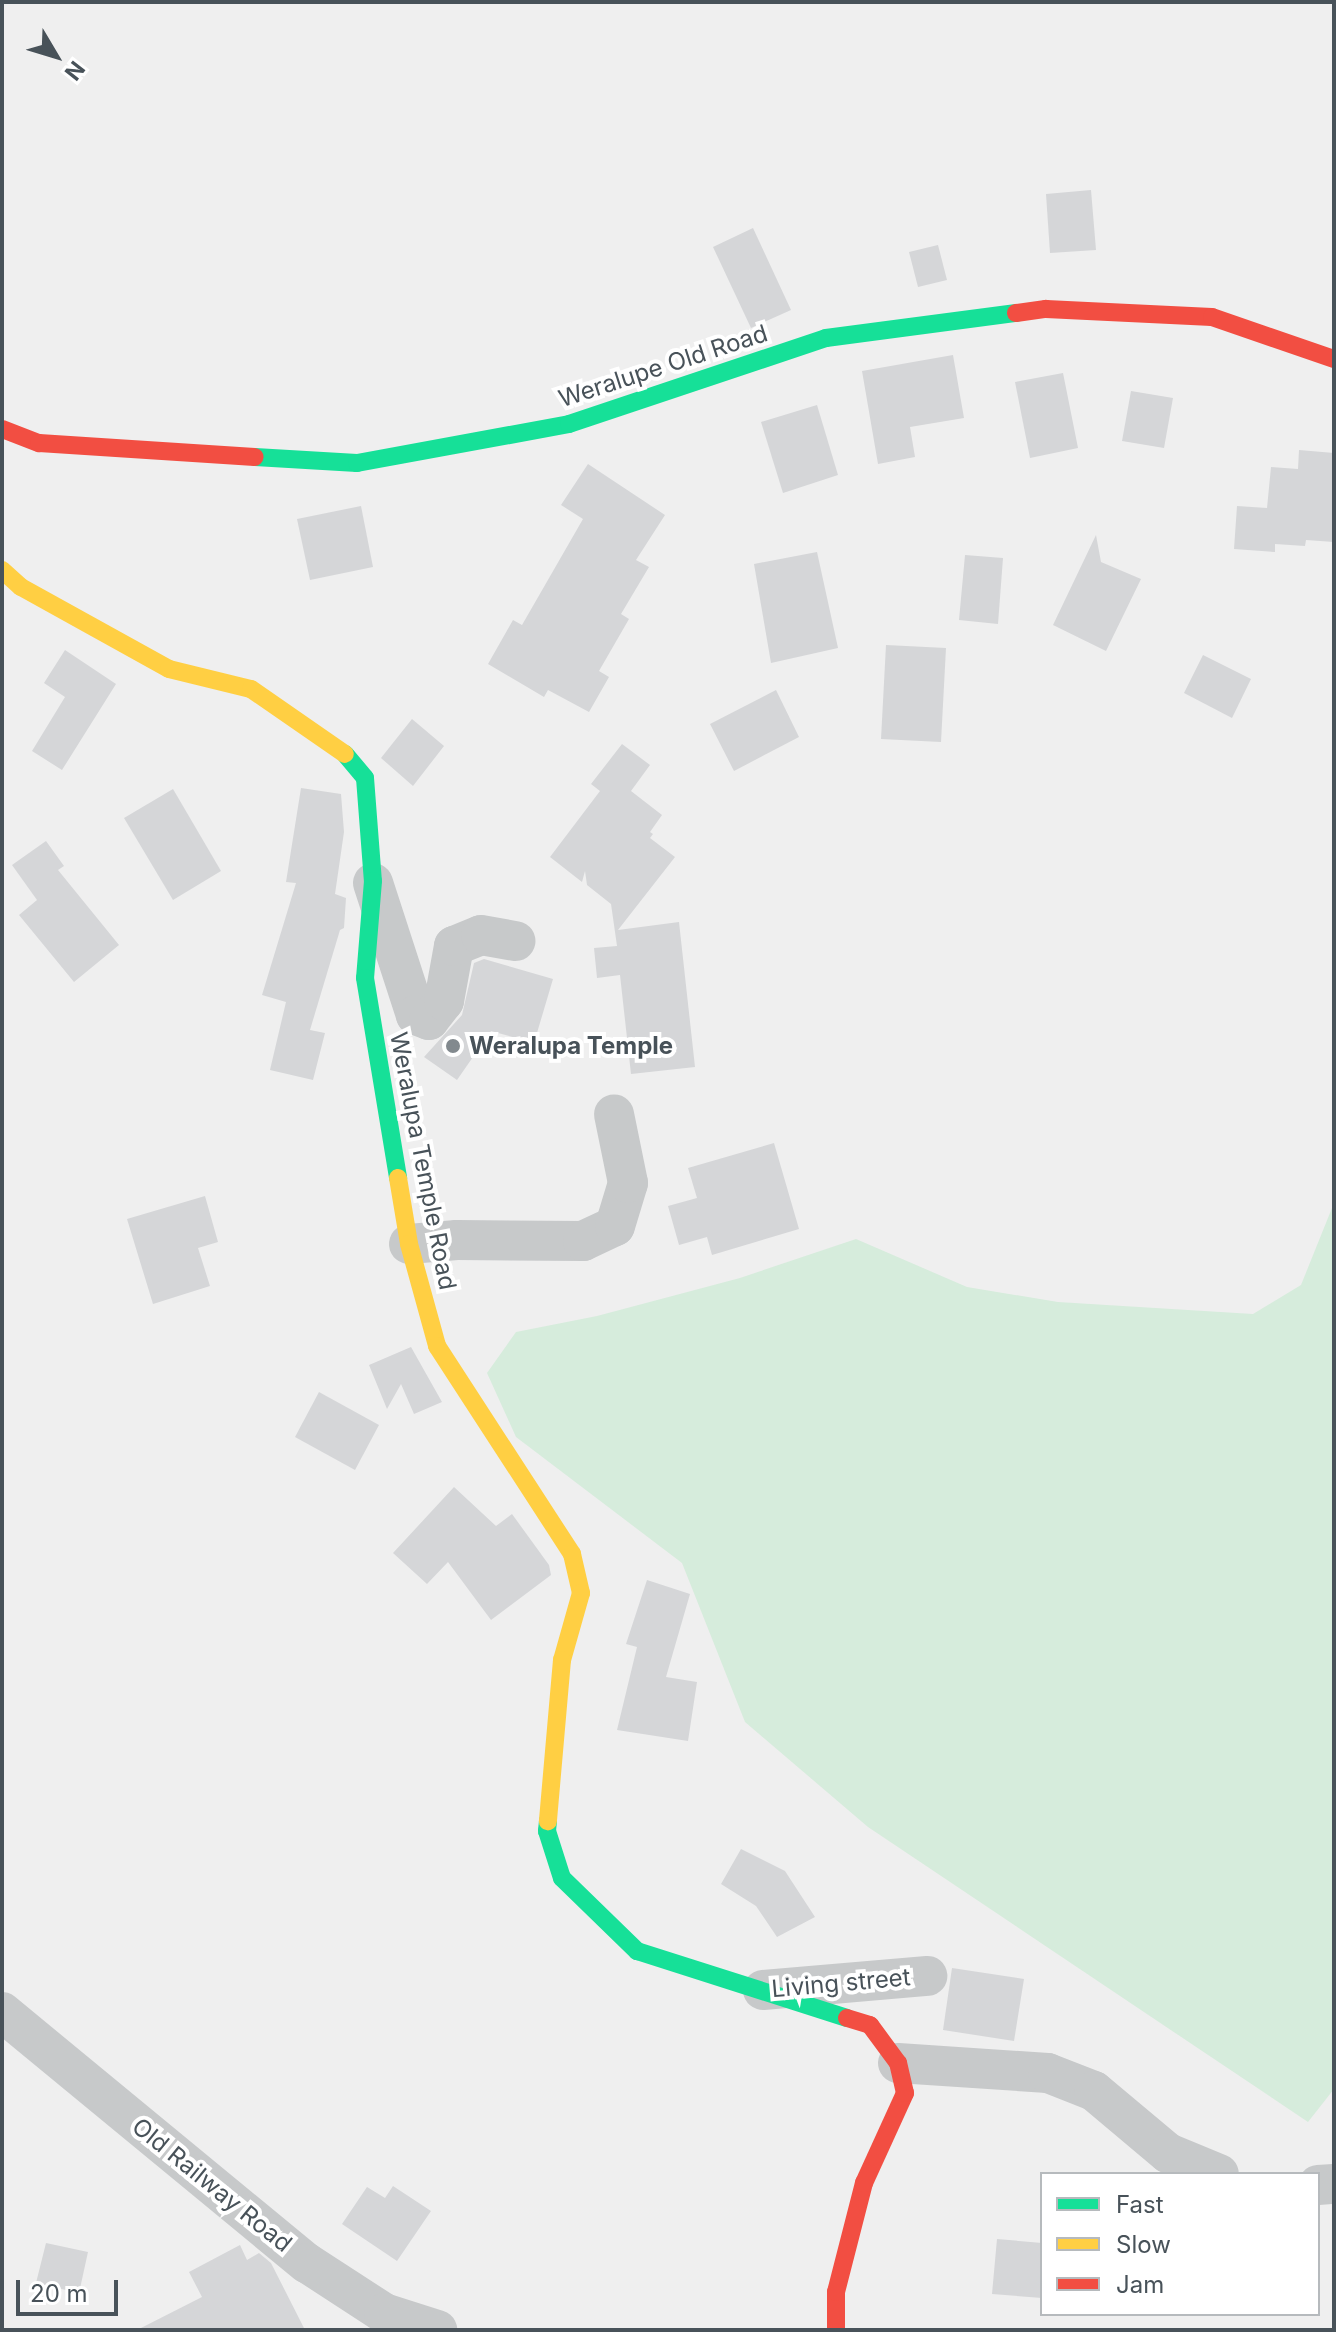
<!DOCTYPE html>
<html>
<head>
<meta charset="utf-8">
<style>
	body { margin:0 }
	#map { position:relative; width:1336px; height:2332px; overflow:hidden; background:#efefef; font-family:Inter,sans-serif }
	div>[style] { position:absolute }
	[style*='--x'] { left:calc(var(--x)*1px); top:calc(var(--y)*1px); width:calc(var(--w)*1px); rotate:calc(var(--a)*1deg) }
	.green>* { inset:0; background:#d6ecdc }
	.building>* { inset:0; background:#d5d6d8 }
	.street>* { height:40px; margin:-20px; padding:0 20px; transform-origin:20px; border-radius:20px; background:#c7c9ca }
	.fast>* { height:18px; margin:-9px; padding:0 9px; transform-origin:9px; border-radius:9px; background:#16e098 }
	.slow>* { height:18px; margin:-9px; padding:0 9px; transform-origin:9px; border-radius:9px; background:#ffcf43 }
	.jam>* { height:18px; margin:-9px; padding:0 9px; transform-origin:9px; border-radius:9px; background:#f24e42 }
	.dots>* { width:22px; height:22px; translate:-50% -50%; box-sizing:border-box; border:4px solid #fff; border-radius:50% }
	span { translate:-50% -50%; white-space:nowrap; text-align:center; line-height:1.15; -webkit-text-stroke:8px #fff; paint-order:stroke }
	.street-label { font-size:24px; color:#485259 }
	.poi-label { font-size:24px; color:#485259; font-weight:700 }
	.left { translate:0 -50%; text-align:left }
	.frame { position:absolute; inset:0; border:4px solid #485259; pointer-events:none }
	.legend { position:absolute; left:1040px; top:2172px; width:280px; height:144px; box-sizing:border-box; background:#fff; border:2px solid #b6babd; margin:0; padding:10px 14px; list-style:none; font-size:24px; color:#485259 }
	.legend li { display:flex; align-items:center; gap:16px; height:40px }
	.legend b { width:40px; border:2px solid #b6babd }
	.north { position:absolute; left:16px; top:16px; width:80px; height:80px; -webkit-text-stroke:6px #fff; paint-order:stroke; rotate:128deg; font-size:22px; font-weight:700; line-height:32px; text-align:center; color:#485259 }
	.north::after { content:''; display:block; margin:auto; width:28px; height:36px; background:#485259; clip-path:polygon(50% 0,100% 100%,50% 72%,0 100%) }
	.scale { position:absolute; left:16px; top:2280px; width:102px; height:36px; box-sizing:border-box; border:4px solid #485259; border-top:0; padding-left:10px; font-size:24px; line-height:28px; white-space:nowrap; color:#485259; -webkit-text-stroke:6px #fff; paint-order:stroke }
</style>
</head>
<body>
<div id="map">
	<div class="green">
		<div style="clip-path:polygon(1334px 1203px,1334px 2089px,1308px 2122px,868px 1827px,745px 1722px,682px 1563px,516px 1437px,487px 1373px,516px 1332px,597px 1316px,740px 1278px,856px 1239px,967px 1287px,1058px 1302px,1253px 1314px,1301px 1285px)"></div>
	</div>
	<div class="building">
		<div style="clip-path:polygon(1091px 190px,1096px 250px,1050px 253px,1046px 194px)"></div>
		<div style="clip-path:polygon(753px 228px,791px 310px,751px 328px,713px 247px)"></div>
		<div style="clip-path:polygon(938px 245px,947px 280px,918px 287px,909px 252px)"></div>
		<div style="clip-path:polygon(953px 355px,964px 418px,910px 427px,915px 457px,878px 464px,862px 371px)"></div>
		<div style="clip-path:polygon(1063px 373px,1078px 448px,1030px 458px,1015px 382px)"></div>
		<div style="clip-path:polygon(1131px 391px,1173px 398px,1164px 448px,1122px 441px)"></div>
		<div style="clip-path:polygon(817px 405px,838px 475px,783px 493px,761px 422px)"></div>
		<div style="clip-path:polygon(1299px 450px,1334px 453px,1334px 542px,1306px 540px,1305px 546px,1275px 544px,1275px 552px,1234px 549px,1237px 506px,1267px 508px,1271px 467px,1298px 469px)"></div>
		<div style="clip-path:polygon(588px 464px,665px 515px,636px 560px,649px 567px,621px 614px,629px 619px,599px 671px,609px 677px,589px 712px,548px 690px,544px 697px,488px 664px,513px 620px,522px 625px,583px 519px,561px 505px)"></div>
		<div style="clip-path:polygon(361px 506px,373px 567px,310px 580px,297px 519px)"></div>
		<div style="clip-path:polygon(1096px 535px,1101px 562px,1141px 579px,1106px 651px,1053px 625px)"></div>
		<div style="clip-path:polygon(817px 552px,838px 648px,771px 663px,754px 564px)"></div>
		<div style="clip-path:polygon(965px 555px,1003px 558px,998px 624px,959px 620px)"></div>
		<div style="clip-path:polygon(886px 645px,946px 648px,941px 742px,881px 739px)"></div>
		<div style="clip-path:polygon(65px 650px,116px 684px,62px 770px,32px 751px,65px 697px,44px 683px)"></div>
		<div style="clip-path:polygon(1203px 655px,1251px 679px,1232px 718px,1184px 693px)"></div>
		<div style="clip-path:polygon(776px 690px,799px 737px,734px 771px,710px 724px)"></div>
		<div style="clip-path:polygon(412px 719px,444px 746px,413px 786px,381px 758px)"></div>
		<div style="clip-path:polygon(622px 744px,650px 765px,631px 791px,662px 815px,650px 832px,653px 834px,650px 838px,675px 857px,618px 930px,679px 922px,695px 1067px,631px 1074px,620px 975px,597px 978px,594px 948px,617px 946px,611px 904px,587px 885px,585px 871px,582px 882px,550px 857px,600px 791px,591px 784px)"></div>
		<div style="clip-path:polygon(301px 788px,341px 794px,344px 832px,335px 894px,346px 898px,344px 928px,340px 930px,310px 1030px,325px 1033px,313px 1080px,270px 1070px,286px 1002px,262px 995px,296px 883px,286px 882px)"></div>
		<div style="clip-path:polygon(173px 789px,221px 871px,173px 900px,124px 818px)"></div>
		<div style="clip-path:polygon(46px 841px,64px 866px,58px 870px,119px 945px,74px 982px,19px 915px,37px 900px,12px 865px)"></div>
		<div style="clip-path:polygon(484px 959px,553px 979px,534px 1043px,491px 1031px,457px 1080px,424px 1057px,462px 1015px,474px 963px)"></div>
		<div style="clip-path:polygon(774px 1143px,799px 1229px,712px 1255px,707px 1237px,679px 1245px,668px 1206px,697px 1198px,688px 1168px)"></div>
		<div style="clip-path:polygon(205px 1196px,218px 1242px,198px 1248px,210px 1286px,153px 1304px,127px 1219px)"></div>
		<div style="clip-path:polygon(411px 1347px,442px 1402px,414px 1414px,401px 1384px,387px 1409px,369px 1365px)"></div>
		<div style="clip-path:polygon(319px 1392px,379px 1425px,355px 1470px,295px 1437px)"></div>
		<div style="clip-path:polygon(454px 1487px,496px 1526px,512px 1514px,549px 1565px,551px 1575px,491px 1620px,448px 1562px,427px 1584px,393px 1553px)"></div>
		<div style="clip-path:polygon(647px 1580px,690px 1594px,666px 1677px,697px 1682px,688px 1741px,617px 1730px,637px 1647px,626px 1644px)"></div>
		<div style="clip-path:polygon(741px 1849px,785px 1871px,815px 1917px,777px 1937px,756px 1906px,721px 1884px)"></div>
		<div style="clip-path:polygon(952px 1968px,1024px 1979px,1014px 2041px,943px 2030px)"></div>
		<div style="clip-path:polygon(393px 2186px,431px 2211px,397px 2261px,342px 2224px,367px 2187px,385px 2198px)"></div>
		<div style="clip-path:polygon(997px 2239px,1042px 2243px,1042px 2298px,992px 2294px)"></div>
		<div style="clip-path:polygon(46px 2243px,88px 2252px,79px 2293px,36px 2283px)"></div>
		<div style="clip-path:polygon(240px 2245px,247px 2260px,259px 2253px,271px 2263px,305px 2330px,137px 2330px,202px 2297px,189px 2272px)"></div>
	</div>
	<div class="street">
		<div style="--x:373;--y:883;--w:139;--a:72"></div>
		<div style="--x:416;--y:1015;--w:14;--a:21"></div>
		<div style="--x:429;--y:1020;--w:24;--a:-52"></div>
		<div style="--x:444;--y:1001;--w:56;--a:-79.7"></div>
		<div style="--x:454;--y:946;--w:29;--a:-22"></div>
		<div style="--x:481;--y:935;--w:35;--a:10"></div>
		<div style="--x:409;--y:1244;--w:48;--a:-4.8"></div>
		<div style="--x:457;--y:1240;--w:126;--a:0.5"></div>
		<div style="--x:583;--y:1241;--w:35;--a:-25"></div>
		<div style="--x:615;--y:1226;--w:45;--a:-73.2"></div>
		<div style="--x:628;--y:1183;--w:70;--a:-101.5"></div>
		<div style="--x:763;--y:1990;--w:165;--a:-4.9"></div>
		<div style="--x:2;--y:2012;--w:395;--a:39.5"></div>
		<div style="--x:307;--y:2263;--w:92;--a:33"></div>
		<div style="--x:384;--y:2313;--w:56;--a:17.8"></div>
		<div style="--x:898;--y:2063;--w:150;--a:3.8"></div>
		<div style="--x:1048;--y:2073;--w:49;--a:21.4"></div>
		<div style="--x:1094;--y:2091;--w:97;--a:40"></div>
		<div style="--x:1168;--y:2153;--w:55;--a:22.4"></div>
		<div style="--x:1318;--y:2185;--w:16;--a:-4"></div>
	</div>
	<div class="fast">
		<div style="--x:255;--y:457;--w:102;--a:3.4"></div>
		<div style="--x:357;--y:463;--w:216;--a:-10.4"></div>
		<div style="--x:569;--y:424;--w:271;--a:-18.5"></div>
		<div style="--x:826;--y:338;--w:192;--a:-7.5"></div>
		<div style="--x:345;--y:754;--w:31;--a:50"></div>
		<div style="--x:365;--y:778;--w:103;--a:85.6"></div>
		<div style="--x:373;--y:881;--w:97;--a:94.7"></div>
		<div style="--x:365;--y:978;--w:203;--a:80.6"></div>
		<div style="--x:548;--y:1821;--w:10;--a:96"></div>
		<div style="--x:547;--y:1831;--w:49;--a:72.3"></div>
		<div style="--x:562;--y:1878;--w:105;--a:44.2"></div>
		<div style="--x:637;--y:1951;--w:220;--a:17.7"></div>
	</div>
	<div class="slow">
		<div style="--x:2;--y:570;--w:25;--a:42"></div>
		<div style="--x:21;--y:587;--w:169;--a:29"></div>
		<div style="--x:169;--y:669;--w:84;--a:13.7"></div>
		<div style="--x:251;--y:689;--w:114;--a:34.7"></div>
		<div style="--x:398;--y:1178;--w:67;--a:80.5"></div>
		<div style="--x:409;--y:1244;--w:106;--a:74.6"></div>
		<div style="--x:437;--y:1346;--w:248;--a:57"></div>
		<div style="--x:572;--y:1554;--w:40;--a:77"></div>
		<div style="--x:581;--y:1593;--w:70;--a:105.8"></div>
		<div style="--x:562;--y:1660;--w:162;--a:95"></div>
	</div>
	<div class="jam">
		<div style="--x:1016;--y:313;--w:30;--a:-8"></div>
		<div style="--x:1046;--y:309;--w:166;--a:2.8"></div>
		<div style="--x:1212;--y:317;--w:129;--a:19"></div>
		<div style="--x:2;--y:429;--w:40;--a:21"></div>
		<div style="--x:39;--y:443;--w:216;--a:3.7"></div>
		<div style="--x:836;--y:2330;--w:38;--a:-90"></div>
		<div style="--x:836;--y:2292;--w:113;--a:-75.6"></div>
		<div style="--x:864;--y:2183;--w:99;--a:-65.5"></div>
		<div style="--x:905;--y:2093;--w:31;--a:-103"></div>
		<div style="--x:898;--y:2063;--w:47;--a:-126.4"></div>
		<div style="--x:870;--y:2025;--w:24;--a:-163"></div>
	</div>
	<div class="dots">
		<div style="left:453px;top:1046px;background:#82898e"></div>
	</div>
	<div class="street-label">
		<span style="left:663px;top:366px;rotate:-18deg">Weralupe Old Road</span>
		<span style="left:423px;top:1161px;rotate:79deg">Weralupa Temple Road</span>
		<span style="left:841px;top:1983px;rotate:-5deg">Living street</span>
		<span style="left:212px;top:2185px;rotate:39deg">Old Railway Road</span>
	</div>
	<div class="poi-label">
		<span class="left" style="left:469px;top:1046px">Weralupa Temple</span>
	</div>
	<div class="frame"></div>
	<ul class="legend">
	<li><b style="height:10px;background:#16e098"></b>Fast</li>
	<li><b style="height:10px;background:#ffcf43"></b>Slow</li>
	<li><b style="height:10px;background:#f24e42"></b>Jam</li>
	</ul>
	<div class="north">N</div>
	<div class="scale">20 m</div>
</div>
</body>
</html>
